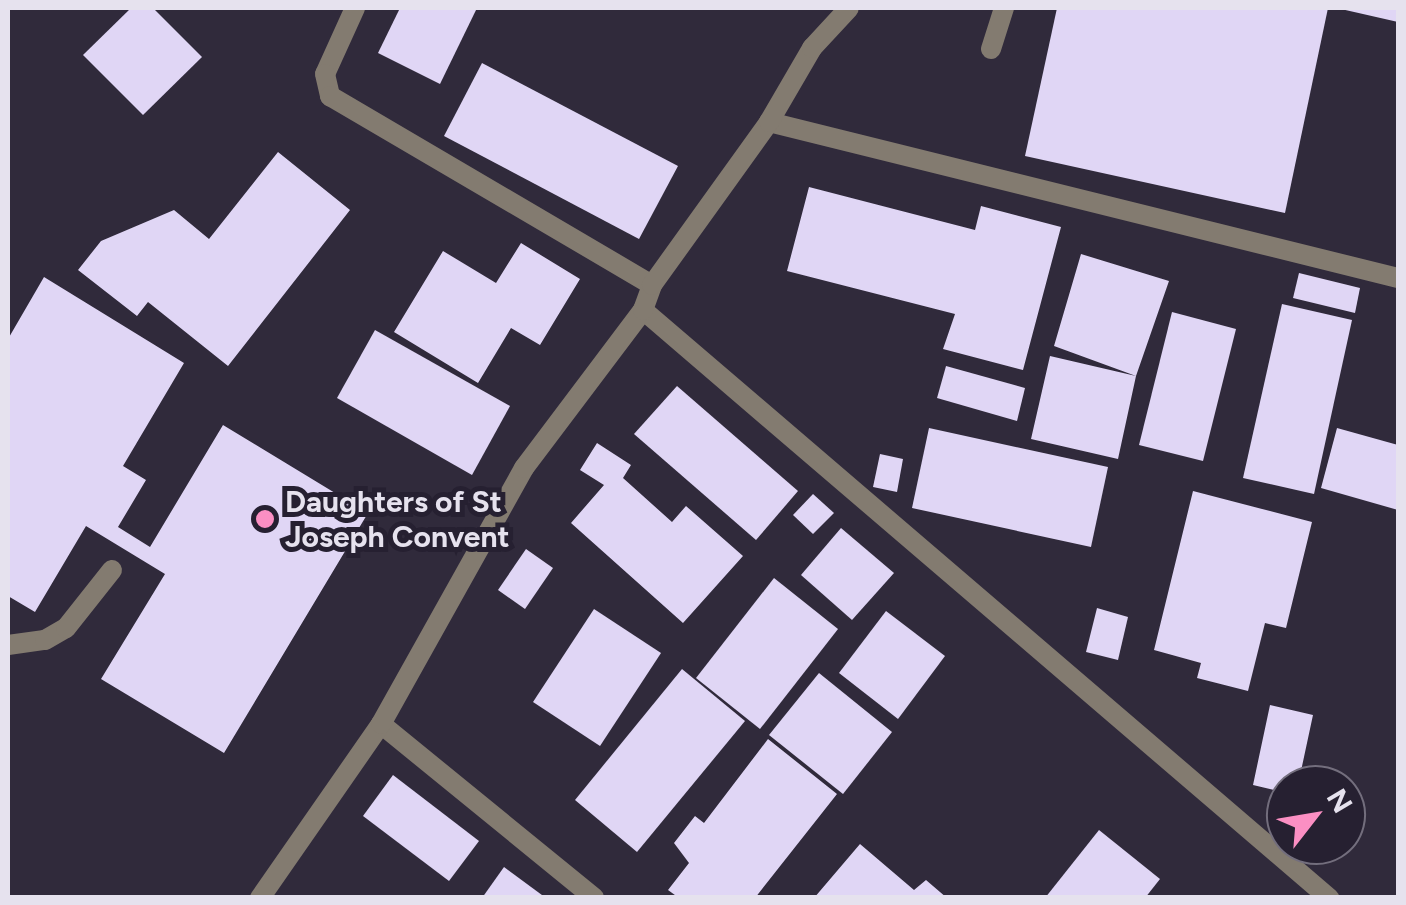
<!DOCTYPE html>
<html>
<head>
<meta charset="utf-8">
<style>
	body { margin:0 }
	#map { position:relative; width:1406px; height:905px; overflow:hidden; background:#302a3b; font-family:Figtree,sans-serif }
	div>[style] { position:absolute }
	[style*='--x'] { left:calc(var(--x)*1px); top:calc(var(--y)*1px); width:calc(var(--w)*1px); rotate:calc(var(--a)*1deg) }
	.building>* { inset:0; background:#e0d6f5 }
	.lane>* { height:20px; margin:-10px; padding:0 10px; transform-origin:10px; border-radius:10px; background:#837b70 }
	.street>* { height:20px; margin:-10px; padding:0 10px; transform-origin:10px; border-radius:10px; background:#837b70 }
	.dots>* { width:28px; height:28px; translate:-50% -50%; box-sizing:border-box; border:5px solid #262031; border-radius:50% }
	span { translate:-50% -50%; white-space:nowrap; text-align:center; line-height:1.15; -webkit-text-stroke:10px #262031; paint-order:stroke }
	.poi-label { font-size:30px; color:#e6e2ee; font-weight:700 }
	.left { translate:0 -50%; text-align:left }
	.frame { position:absolute; inset:0; border:10px solid #e6e2ee; pointer-events:none }
	.north { position:absolute; left:1266px; top:765px; width:100px; height:100px; box-sizing:border-box; background:#262031; border:2px solid #736e7d; border-radius:50%; rotate:59deg; font-size:28px; font-weight:700; line-height:40px; text-align:center; color:#e6e2ee }
	.north::after { content:''; display:block; margin:auto; width:35px; height:45px; background:#fb8fc3; clip-path:polygon(50% 0,100% 100%,50% 72%,0 100%) }
</style>
</head>
<body>
<div id="map">
	<div class="building">
		<div style="clip-path:polygon(131px 8px,153px 8px,202px 57px,143px 115px,83px 55px)"></div>
		<div style="clip-path:polygon(400px 8px,477px 8px,440px 84px,378px 53px)"></div>
		<div style="clip-path:polygon(1057px 8px,1328px 8px,1285px 213px,1025px 156px)"></div>
		<div style="clip-path:polygon(1341px 8px,1398px 8px,1398px 22px,1341px 9px)"></div>
		<div style="clip-path:polygon(482px 63px,678px 166px,639px 239px,444px 136px)"></div>
		<div style="clip-path:polygon(278px 152px,350px 210px,228px 366px,148px 302px,137px 316px,78px 270px,101px 241px,174px 210px,209px 239px)"></div>
		<div style="clip-path:polygon(809px 187px,975px 230px,981px 206px,1061px 227px,1023px 370px,943px 349px,955px 314px,787px 271px)"></div>
		<div style="clip-path:polygon(521px 243px,580px 279px,540px 345px,511px 328px,478px 383px,394px 332px,443px 251px,496px 283px)"></div>
		<div style="clip-path:polygon(1081px 254px,1169px 281px,1136px 376px,1118px 459px,1031px 439px,1050px 356px,1136px 376px,1054px 346px)"></div>
		<div style="clip-path:polygon(1299px 273px,1360px 288px,1355px 313px,1293px 298px)"></div>
		<div style="clip-path:polygon(44px 277px,184px 363px,123px 466px,146px 480px,118px 527px,150px 547px,223px 425px,368px 513px,224px 753px,101px 679px,165px 574px,86px 526px,35px 612px,8px 596px,8px 339px)"></div>
		<div style="clip-path:polygon(1282px 304px,1352px 320px,1314px 494px,1243px 478px)"></div>
		<div style="clip-path:polygon(1172px 312px,1236px 329px,1203px 461px,1139px 445px)"></div>
		<div style="clip-path:polygon(375px 330px,510px 406px,472px 475px,337px 398px)"></div>
		<div style="clip-path:polygon(946px 366px,1025px 388px,1017px 421px,937px 398px)"></div>
		<div style="clip-path:polygon(677px 386px,798px 491px,756px 540px,634px 434px)"></div>
		<div style="clip-path:polygon(929px 428px,1108px 467px,1091px 547px,912px 508px)"></div>
		<div style="clip-path:polygon(1337px 428px,1398px 445px,1398px 510px,1321px 488px)"></div>
		<div style="clip-path:polygon(597px 443px,631px 465px,623px 478px,672px 522px,686px 506px,743px 556px,683px 623px,571px 523px,604px 485px,580px 470px)"></div>
		<div style="clip-path:polygon(880px 454px,903px 459px,897px 492px,873px 487px)"></div>
		<div style="clip-path:polygon(1193px 491px,1312px 522px,1286px 628px,1265px 623px,1248px 691px,1197px 678px,1201px 663px,1154px 650px)"></div>
		<div style="clip-path:polygon(813px 494px,834px 513px,813px 534px,793px 515px)"></div>
		<div style="clip-path:polygon(841px 528px,894px 573px,852px 620px,801px 575px)"></div>
		<div style="clip-path:polygon(526px 549px,553px 568px,525px 609px,498px 590px)"></div>
		<div style="clip-path:polygon(774px 578px,838px 629px,760px 729px,696px 678px)"></div>
		<div style="clip-path:polygon(1097px 608px,1128px 617px,1118px 660px,1086px 652px)"></div>
		<div style="clip-path:polygon(594px 609px,661px 653px,600px 746px,533px 702px)"></div>
		<div style="clip-path:polygon(886px 611px,945px 656px,898px 719px,839px 673px)"></div>
		<div style="clip-path:polygon(682px 669px,745px 721px,637px 852px,575px 800px)"></div>
		<div style="clip-path:polygon(819px 673px,892px 732px,843px 794px,769px 735px)"></div>
		<div style="clip-path:polygon(1270px 705px,1313px 715px,1298px 785px,1286px 785px,1286px 793px,1253px 785px)"></div>
		<div style="clip-path:polygon(768px 739px,837px 794px,755px 898px,679px 898px,668px 890px,689px 863px,674px 843px,695px 816px,704px 823px)"></div>
		<div style="clip-path:polygon(393px 775px,479px 841px,449px 881px,363px 816px)"></div>
		<div style="clip-path:polygon(1099px 830px,1160px 879px,1145px 898px,1045px 898px)"></div>
		<div style="clip-path:polygon(860px 844px,914px 890px,926px 880px,947px 898px,814px 898px)"></div>
		<div style="clip-path:polygon(504px 867px,546px 898px,482px 898px)"></div>
	</div>
	<div class="lane">
		<div style="--x:355;--y:8;--w:72;--a:114.4"></div>
		<div style="--x:325;--y:74;--w:23;--a:77"></div>
		<div style="--x:330;--y:96;--w:373;--a:30.4"></div>
		<div style="--x:991;--y:49;--w:43;--a:-72.4"></div>
		<div style="--x:8;--y:645;--w:37;--a:-8"></div>
		<div style="--x:45;--y:640;--w:24;--a:-30"></div>
		<div style="--x:66;--y:628;--w:74;--a:-51.6"></div>
	</div>
	<div class="street">
		<div style="--x:769;--y:122;--w:648;--a:13.93"></div>
		<div style="--x:643;--y:310;--w:904;--a:40.6"></div>
		<div style="--x:381;--y:724;--w:275;--a:39.2"></div>
		<div style="--x:260;--y:898;--w:212;--a:-55.2"></div>
		<div style="--x:381;--y:724;--w:293;--a:-60.8"></div>
		<div style="--x:524;--y:468;--w:198;--a:-53"></div>
		<div style="--x:643;--y:310;--w:27;--a:-70"></div>
		<div style="--x:652;--y:285;--w:201;--a:-54.3"></div>
		<div style="--x:769;--y:122;--w:86;--a:-59.8"></div>
		<div style="--x:812;--y:48;--w:54;--a:-47.2"></div>
	</div>
	<div class="dots">
		<div style="left:265px;top:519px;background:#fb8fc3"></div>
	</div>
	<div class="poi-label">
		<span class="left" style="left:285px;top:519px">Daughters of St<br>Joseph Convent</span>
	</div>
	<div class="frame"></div>
	<div class="north">N</div>
</div>
</body>
</html>
